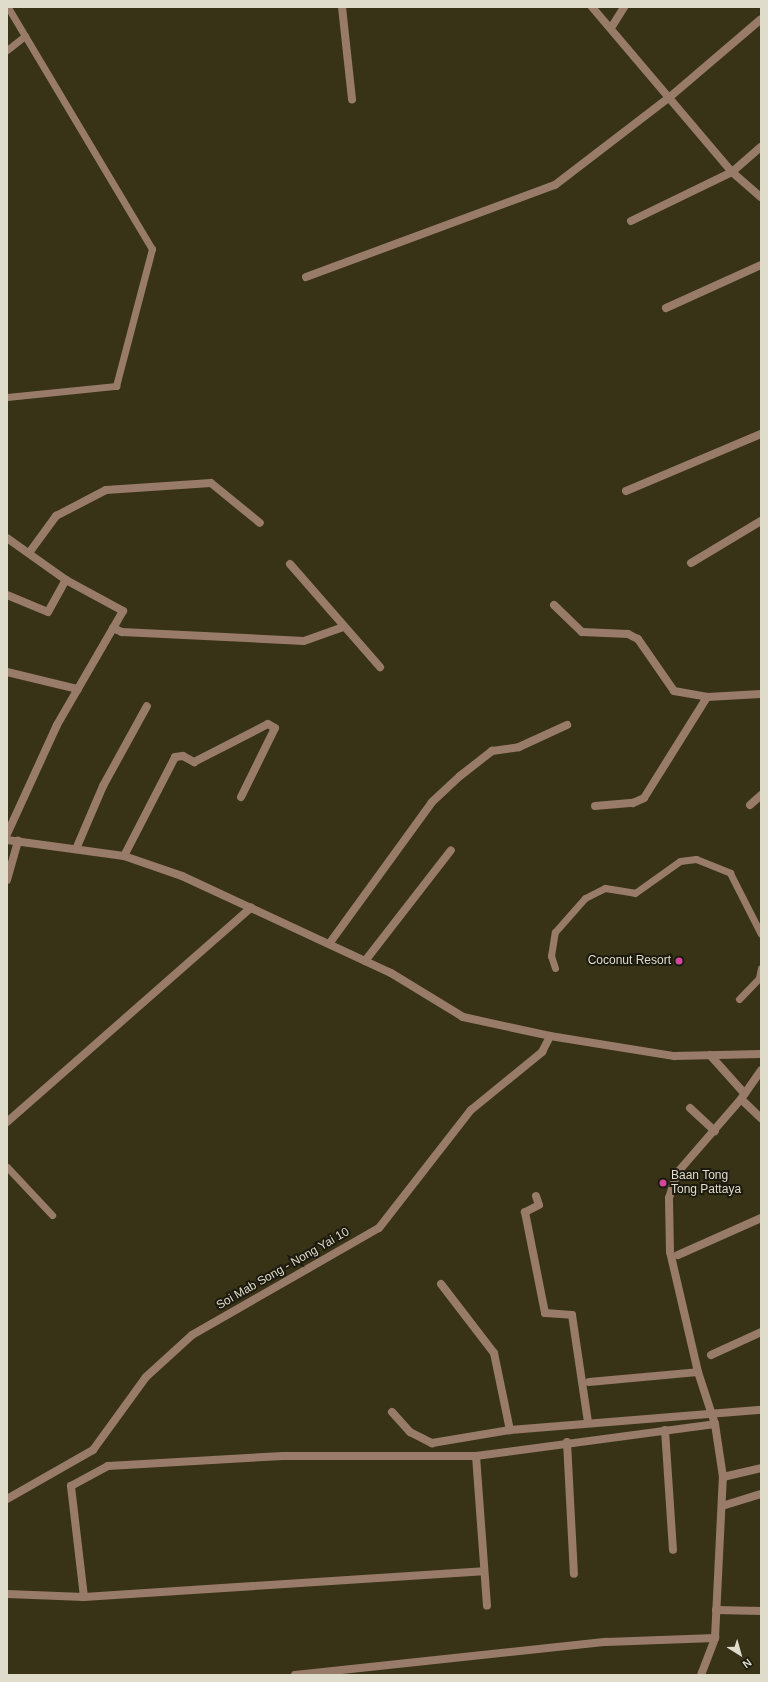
<!DOCTYPE html>
<html>
<head>
<meta charset="utf-8">
<style>
	body { margin:0 }
	#map { position:relative; width:768px; height:1682px; overflow:hidden; background:#383216; font-family:Helvetica,sans-serif }
	div>[style] { position:absolute }
	[style*='--x'] { left:calc(var(--x)*1px); top:calc(var(--y)*1px); width:calc(var(--w)*1px); rotate:calc(var(--a)*1deg) }
	.service>* { height:7px; margin:-3.5px; padding:0 3.5px; transform-origin:3.5px; border-radius:3.5px; background:#987b69 }
	.minor>* { height:8px; margin:-4px; padding:0 4px; transform-origin:4px; border-radius:4px; background:#987b69 }
	.dots>* { width:11px; height:11px; translate:-50% -50%; box-sizing:border-box; border:2px solid #1c1a0e; border-radius:50% }
	span { translate:-50% -50%; white-space:nowrap; text-align:center; line-height:1.15; -webkit-text-stroke:4px #1c1a0e; paint-order:stroke }
	.poi-label { font-size:12px; color:#dfdccb }
	.right { translate:-100% -50%; text-align:right }
	.left { translate:0 -50%; text-align:left }
	.street-label { font-size:12px; color:#dfdccb }
	.frame { position:absolute; inset:0; border:8px solid #dfdccb; pointer-events:none }
	.north { position:absolute; left:720px; top:1634px; width:40px; height:40px; -webkit-text-stroke:3px #1c1a0e; paint-order:stroke; rotate:143deg; font-size:11px; font-weight:700; line-height:16px; text-align:center; color:#dfdccb }
	.north::after { content:''; display:block; margin:auto; width:14px; height:18px; background:#dfdccb; clip-path:polygon(50% 0,100% 100%,50% 72%,0 100%) }
</style>
</head>
<body>
<div id="map">
	<div class="service">
		<div style="--x:7;--y:50;--w:23;--a:-38"></div>
		<div style="--x:7;--y:397;--w:110;--a:-5.8"></div>
		<div style="--x:116;--y:386;--w:142;--a:-75.3"></div>
		<div style="--x:152;--y:249;--w:282;--a:-120.8"></div>
		<div style="--x:555;--y:968;--w:13;--a:-108"></div>
		<div style="--x:551;--y:956;--w:24;--a:-81"></div>
		<div style="--x:555;--y:932;--w:45;--a:-48.6"></div>
		<div style="--x:585;--y:898;--w:22;--a:-27"></div>
		<div style="--x:605;--y:888;--w:30;--a:9"></div>
		<div style="--x:635;--y:893;--w:55;--a:-35.4"></div>
		<div style="--x:680;--y:861;--w:16;--a:-7"></div>
		<div style="--x:696;--y:859;--w:37;--a:22"></div>
		<div style="--x:730;--y:873;--w:68;--a:63.1"></div>
		<div style="--x:739;--y:999;--w:29;--a:-46"></div>
		<div style="--x:759;--y:978;--w:10;--a:-79"></div>
		<div style="--x:7;--y:1167;--w:66;--a:46.8"></div>
	</div>
	<div class="minor">
		<div style="--x:342;--y:7;--w:93;--a:83.8"></div>
		<div style="--x:592;--y:7;--w:216;--a:49.7"></div>
		<div style="--x:732;--y:172;--w:38;--a:41"></div>
		<div style="--x:611;--y:28;--w:25;--a:-58"></div>
		<div style="--x:631;--y:221;--w:112;--a:-25.9"></div>
		<div style="--x:732;--y:172;--w:38;--a:-41"></div>
		<div style="--x:306;--y:277;--w:265;--a:-20.3"></div>
		<div style="--x:555;--y:185;--w:146;--a:-37.5"></div>
		<div style="--x:671;--y:96;--w:118;--a:-40.5"></div>
		<div style="--x:666;--y:308;--w:104;--a:-24.4"></div>
		<div style="--x:626;--y:491;--w:147;--a:-22.9"></div>
		<div style="--x:7;--y:538;--w:72;--a:35.4"></div>
		<div style="--x:66;--y:580;--w:65;--a:28.5"></div>
		<div style="--x:123;--y:611;--w:132;--a:120.1"></div>
		<div style="--x:57;--y:725;--w:120;--a:114.6"></div>
		<div style="--x:29;--y:553;--w:46;--a:-53.9"></div>
		<div style="--x:56;--y:516;--w:56;--a:-27.5"></div>
		<div style="--x:106;--y:490;--w:105;--a:-3.8"></div>
		<div style="--x:211;--y:483;--w:63;--a:39.2"></div>
		<div style="--x:691;--y:563;--w:82;--a:-31"></div>
		<div style="--x:290;--y:564;--w:137;--a:48.9"></div>
		<div style="--x:7;--y:595;--w:44;--a:22.5"></div>
		<div style="--x:48;--y:612;--w:37;--a:-61"></div>
		<div style="--x:554;--y:605;--w:39;--a:44"></div>
		<div style="--x:582;--y:632;--w:46;--a:2.5"></div>
		<div style="--x:628;--y:634;--w:11;--a:27"></div>
		<div style="--x:638;--y:639;--w:63;--a:55.3"></div>
		<div style="--x:674;--y:691;--w:34;--a:10"></div>
		<div style="--x:707;--y:697;--w:54;--a:-3.2"></div>
		<div style="--x:113;--y:628;--w:10;--a:24"></div>
		<div style="--x:122;--y:632;--w:182;--a:2.8"></div>
		<div style="--x:304;--y:641;--w:41;--a:-19.7"></div>
		<div style="--x:7;--y:672;--w:73;--a:13.5"></div>
		<div style="--x:750;--y:805;--w:15;--a:-42"></div>
		<div style="--x:595;--y:806;--w:38;--a:-5"></div>
		<div style="--x:633;--y:803;--w:12;--a:-24"></div>
		<div style="--x:644;--y:798;--w:119;--a:-58"></div>
		<div style="--x:7;--y:840;--w:118;--a:7.8"></div>
		<div style="--x:124;--y:856;--w:61;--a:19"></div>
		<div style="--x:182;--y:876;--w:230;--a:24.9"></div>
		<div style="--x:391;--y:973;--w:84;--a:31.4"></div>
		<div style="--x:463;--y:1017;--w:89;--a:12.3"></div>
		<div style="--x:550;--y:1036;--w:126;--a:9.2"></div>
		<div style="--x:674;--y:1056;--w:87;--a:-1.3"></div>
		<div style="--x:76;--y:849;--w:69;--a:-66.8"></div>
		<div style="--x:103;--y:786;--w:91;--a:-61.2"></div>
		<div style="--x:124;--y:856;--w:111;--a:-62.7"></div>
		<div style="--x:175;--y:757;--w:8;--a:-7"></div>
		<div style="--x:183;--y:756;--w:13;--a:29"></div>
		<div style="--x:194;--y:762;--w:83;--a:-27.2"></div>
		<div style="--x:268;--y:724;--w:8;--a:30"></div>
		<div style="--x:275;--y:728;--w:77;--a:116.2"></div>
		<div style="--x:7;--y:880;--w:41;--a:-74.2"></div>
		<div style="--x:329;--y:944;--w:175;--a:-54"></div>
		<div style="--x:432;--y:802;--w:38;--a:-43"></div>
		<div style="--x:460;--y:776;--w:41;--a:-38"></div>
		<div style="--x:492;--y:751;--w:27;--a:-8"></div>
		<div style="--x:519;--y:747;--w:53;--a:-24.6"></div>
		<div style="--x:365;--y:961;--w:140;--a:-52.2"></div>
		<div style="--x:710;--y:1055;--w:52;--a:48.1"></div>
		<div style="--x:741;--y:1099;--w:28;--a:44"></div>
		<div style="--x:690;--y:1108;--w:34;--a:43"></div>
		<div style="--x:7;--y:1122;--w:325;--a:-41.3"></div>
		<div style="--x:536;--y:1196;--w:9;--a:72"></div>
		<div style="--x:539;--y:1205;--w:16;--a:153"></div>
		<div style="--x:525;--y:1212;--w:103;--a:78.8"></div>
		<div style="--x:545;--y:1313;--w:27;--a:4"></div>
		<div style="--x:572;--y:1315;--w:108;--a:81.5"></div>
		<div style="--x:678;--y:1255;--w:91;--a:-24"></div>
		<div style="--x:441;--y:1284;--w:87;--a:52.5"></div>
		<div style="--x:494;--y:1353;--w:79;--a:78.3"></div>
		<div style="--x:711;--y:1355;--w:55;--a:-24.7"></div>
		<div style="--x:589;--y:1382;--w:109;--a:-5.2"></div>
		<div style="--x:392;--y:1412;--w:27;--a:48"></div>
		<div style="--x:410;--y:1432;--w:25;--a:27"></div>
		<div style="--x:432;--y:1443;--w:79;--a:-9.5"></div>
		<div style="--x:510;--y:1430;--w:252;--a:-4.6"></div>
		<div style="--x:665;--y:1430;--w:120;--a:86.2"></div>
		<div style="--x:567;--y:1442;--w:132;--a:87"></div>
		<div style="--x:476;--y:1456;--w:150;--a:85.8"></div>
		<div style="--x:723;--y:1477;--w:39;--a:-13"></div>
		<div style="--x:7;--y:1499;--w:99;--a:-29.7"></div>
		<div style="--x:93;--y:1450;--w:90;--a:-54"></div>
		<div style="--x:146;--y:1377;--w:62;--a:-42.4"></div>
		<div style="--x:192;--y:1335;--w:215;--a:-29.8"></div>
		<div style="--x:379;--y:1228;--w:150;--a:-52.1"></div>
		<div style="--x:471;--y:1110;--w:92;--a:-39.2"></div>
		<div style="--x:542;--y:1052;--w:18;--a:-63"></div>
		<div style="--x:722;--y:1506;--w:41;--a:-17.1"></div>
		<div style="--x:7;--y:1594;--w:77;--a:2.2"></div>
		<div style="--x:84;--y:1597;--w:400;--a:-3.7"></div>
		<div style="--x:84;--y:1597;--w:112;--a:-96.7"></div>
		<div style="--x:71;--y:1486;--w:42;--a:-28.4"></div>
		<div style="--x:108;--y:1466;--w:175;--a:-3.3"></div>
		<div style="--x:283;--y:1456;--w:193;--a:0"></div>
		<div style="--x:476;--y:1456;--w:241;--a:-7.6"></div>
		<div style="--x:716;--y:1610;--w:45;--a:1.3"></div>
		<div style="--x:295;--y:1675;--w:313;--a:-6.1"></div>
		<div style="--x:606;--y:1642;--w:109;--a:-2.1"></div>
		<div style="--x:701;--y:1675;--w:40;--a:-69"></div>
		<div style="--x:715;--y:1638;--w:161;--a:-87.2"></div>
		<div style="--x:723;--y:1477;--w:54;--a:-98.6"></div>
		<div style="--x:715;--y:1424;--w:55;--a:-108.1"></div>
		<div style="--x:698;--y:1372;--w:123;--a:-103.1"></div>
		<div style="--x:670;--y:1252;--w:54;--a:-91.1"></div>
		<div style="--x:669;--y:1198;--w:26;--a:-72"></div>
		<div style="--x:677;--y:1173;--w:98;--a:-49.1"></div>
		<div style="--x:741;--y:1099;--w:35;--a:-55"></div>
	</div>
	<div class="dots">
		<div style="left:679px;top:961px;background:#d1479c"></div>
		<div style="left:663px;top:1183px;background:#d1479c"></div>
	</div>
	<div class="poi-label">
		<span class="right" style="left:671px;top:961px">Coconut Resort</span>
		<span class="left" style="left:671px;top:1183px">Baan Tong<br>Tong Pattaya</span>
	</div>
	<div class="street-label">
		<span style="left:283px;top:1269px;rotate:-30deg">Soi Mab Song - Nong Yai 10</span>
	</div>
	<div class="frame"></div>
	<div class="north">N</div>
</div>
</body>
</html>
